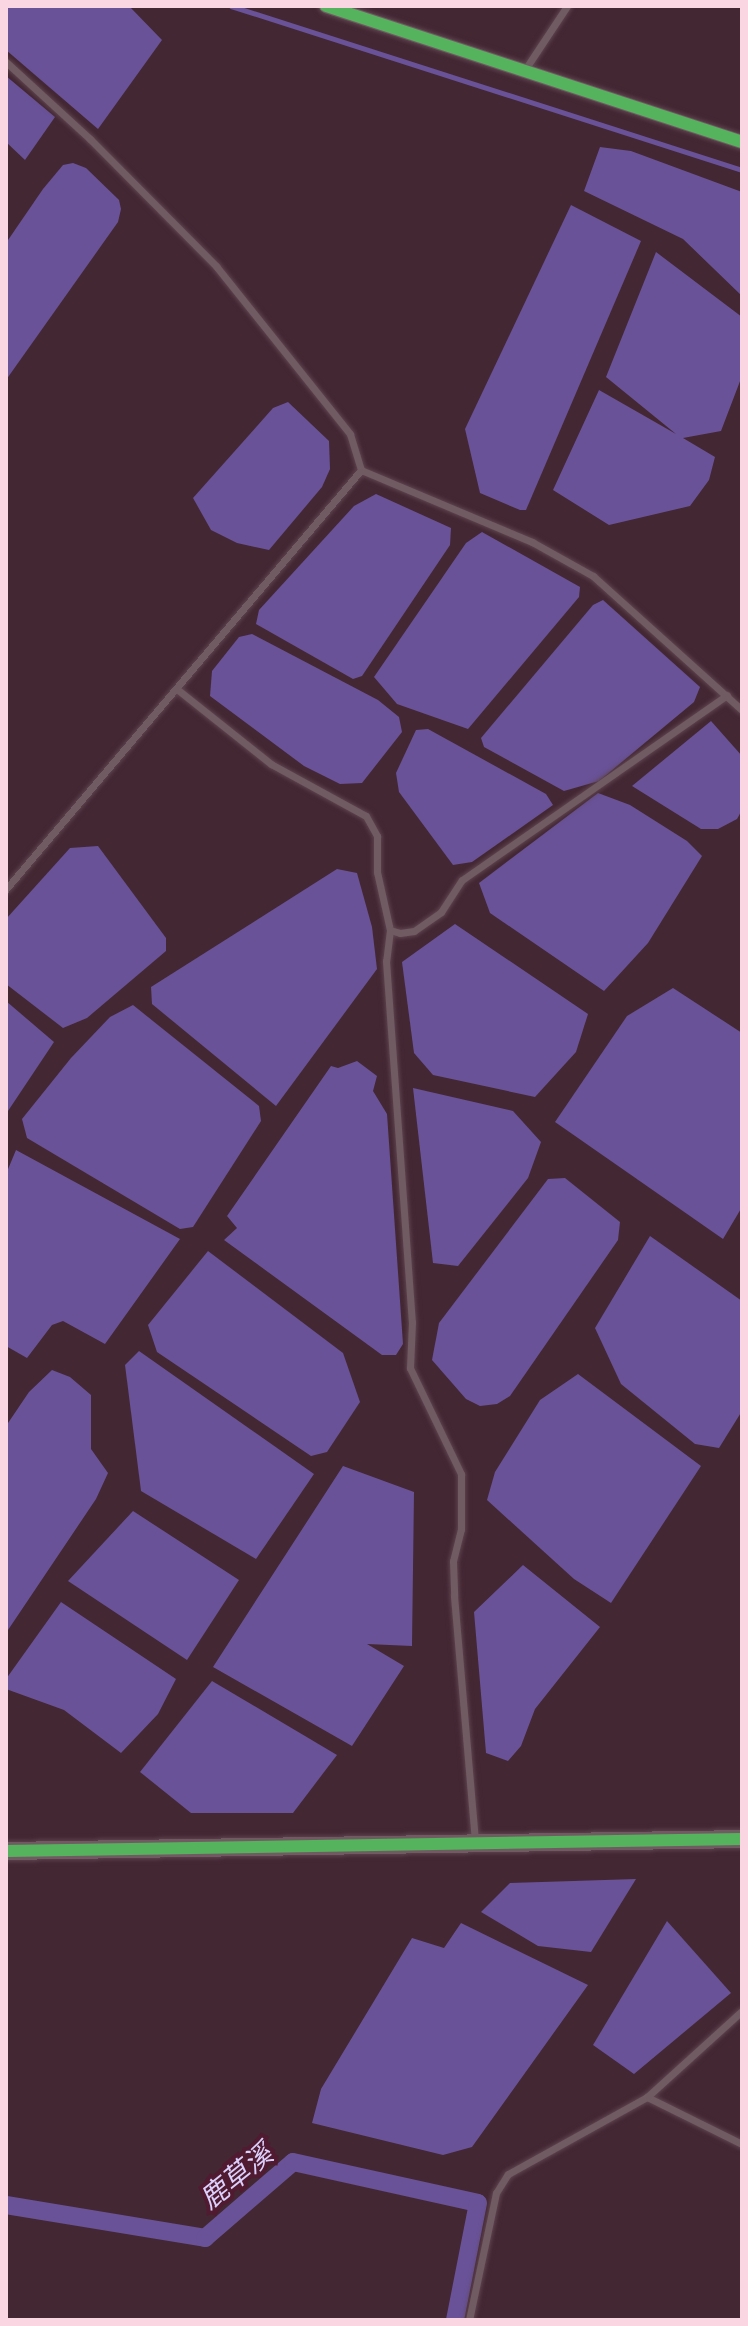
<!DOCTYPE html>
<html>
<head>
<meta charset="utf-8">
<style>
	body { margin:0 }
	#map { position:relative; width:748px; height:2326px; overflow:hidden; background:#432733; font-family:"Space Grotesk","Noto Sans TC",sans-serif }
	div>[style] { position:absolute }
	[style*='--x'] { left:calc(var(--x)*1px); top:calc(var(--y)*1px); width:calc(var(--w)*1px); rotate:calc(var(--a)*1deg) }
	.water>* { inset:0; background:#695297 }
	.stream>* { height:5px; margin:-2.5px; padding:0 2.5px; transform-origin:2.5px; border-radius:2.5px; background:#695297 }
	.canal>* { height:18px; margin:-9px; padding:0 9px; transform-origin:9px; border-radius:9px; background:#695297 }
	.roads { filter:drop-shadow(0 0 2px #5d444e) drop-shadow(0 0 2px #5d444e) }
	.service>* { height:7px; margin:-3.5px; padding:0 3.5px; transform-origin:3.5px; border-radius:3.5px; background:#715b63 }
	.minor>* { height:14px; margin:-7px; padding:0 7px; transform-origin:7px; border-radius:7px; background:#715b63 }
	.tertiary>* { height:18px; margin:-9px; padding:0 9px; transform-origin:9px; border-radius:9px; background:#715b63 }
	.cycleway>* { height:12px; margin:-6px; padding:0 6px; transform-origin:6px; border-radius:6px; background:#56b35d }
	span { translate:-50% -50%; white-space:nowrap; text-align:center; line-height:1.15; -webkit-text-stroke:8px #501a31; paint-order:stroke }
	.water-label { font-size:28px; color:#dad0fb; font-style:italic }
	.frame { position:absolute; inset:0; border:8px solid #f9d6e1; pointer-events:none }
</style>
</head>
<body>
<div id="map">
	<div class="water">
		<div style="clip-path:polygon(6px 6px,129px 6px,162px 40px,98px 129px,6px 50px)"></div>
		<div style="clip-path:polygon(6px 76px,55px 117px,25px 160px,6px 142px)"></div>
		<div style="clip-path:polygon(600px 147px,631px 151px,742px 192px,742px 296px,683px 239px,584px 191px)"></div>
		<div style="clip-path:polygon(73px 163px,86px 168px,119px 200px,121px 209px,118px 222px,6px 380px,6px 243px,43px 189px,63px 165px)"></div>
		<div style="clip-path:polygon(571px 205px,641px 241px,526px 510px,520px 510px,480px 493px,465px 429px)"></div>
		<div style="clip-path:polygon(656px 252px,742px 317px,742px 376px,721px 431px,683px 438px,715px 457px,709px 480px,690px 506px,609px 525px,553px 490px,599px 390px,676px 434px,606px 377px)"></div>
		<div style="clip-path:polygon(288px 402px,329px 441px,330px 469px,322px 487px,269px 550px,237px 543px,211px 530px,193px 498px,273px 408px)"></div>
		<div style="clip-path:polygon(376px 494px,451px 528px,450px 545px,362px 676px,353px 679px,256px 624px,259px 610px,354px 506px)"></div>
		<div style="clip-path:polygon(482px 532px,580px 587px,579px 597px,468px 729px,397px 704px,374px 677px,466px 543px)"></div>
		<div style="clip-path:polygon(603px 600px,700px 687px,694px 702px,599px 781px,564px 791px,484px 747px,481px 738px,593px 605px)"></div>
		<div style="clip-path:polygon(252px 634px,378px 700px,399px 717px,402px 732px,362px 783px,340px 784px,304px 766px,210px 696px,212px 671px,239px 637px)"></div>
		<div style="clip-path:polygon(711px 721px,742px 756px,742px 810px,737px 819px,718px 829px,701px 829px,632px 786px)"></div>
		<div style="clip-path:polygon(428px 729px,546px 794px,553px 805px,472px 862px,453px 865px,399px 792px,396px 773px,416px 730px)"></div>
		<div style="clip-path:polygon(598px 793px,630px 805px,687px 841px,702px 856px,648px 943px,604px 991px,490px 913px,479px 883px)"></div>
		<div style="clip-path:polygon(98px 846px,166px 938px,166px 951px,87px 1018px,63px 1028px,6px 984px,6px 919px,70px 848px)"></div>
		<div style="clip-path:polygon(337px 869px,357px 873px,372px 927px,377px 969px,276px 1106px,152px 1004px,151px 987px)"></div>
		<div style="clip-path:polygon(455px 924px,588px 1014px,576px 1052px,535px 1097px,433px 1075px,414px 1053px,402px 962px)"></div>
		<div style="clip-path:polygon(673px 988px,742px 1033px,742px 1207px,723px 1239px,555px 1122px,627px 1016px)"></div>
		<div style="clip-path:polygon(6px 1001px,54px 1042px,6px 1114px)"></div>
		<div style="clip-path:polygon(133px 1005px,259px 1106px,261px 1121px,193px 1227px,180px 1229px,27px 1138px,22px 1119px,71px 1058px,110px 1017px)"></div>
		<div style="clip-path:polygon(357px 1061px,377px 1076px,373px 1091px,387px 1114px,403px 1344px,396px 1355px,382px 1355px,224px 1240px,237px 1228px,227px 1216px,331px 1066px,338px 1068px)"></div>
		<div style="clip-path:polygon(413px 1088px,513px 1111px,541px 1142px,528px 1178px,458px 1266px,433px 1263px)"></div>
		<div style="clip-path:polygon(16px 1150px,180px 1239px,105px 1344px,63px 1321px,52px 1325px,27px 1358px,6px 1346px,6px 1174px)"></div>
		<div style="clip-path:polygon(565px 1178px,620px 1222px,618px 1240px,510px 1396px,497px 1404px,480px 1406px,466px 1399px,432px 1360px,439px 1323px,548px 1179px)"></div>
		<div style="clip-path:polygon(650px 1236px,742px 1301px,742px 1411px,719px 1448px,695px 1444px,621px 1384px,595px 1328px)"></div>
		<div style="clip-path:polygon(208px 1251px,343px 1353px,360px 1402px,327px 1452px,311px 1456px,157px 1352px,148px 1325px)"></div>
		<div style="clip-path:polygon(139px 1351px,314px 1474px,256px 1559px,141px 1491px,125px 1365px)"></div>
		<div style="clip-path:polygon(52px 1370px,70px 1377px,91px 1395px,91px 1449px,108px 1473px,96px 1499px,6px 1633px,6px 1426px,29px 1392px)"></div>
		<div style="clip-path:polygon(578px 1374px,701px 1466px,611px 1603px,574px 1579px,487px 1500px,495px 1472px,540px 1400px)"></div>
		<div style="clip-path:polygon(343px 1466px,414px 1492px,412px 1646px,367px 1644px,404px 1666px,352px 1746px,213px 1667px)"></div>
		<div style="clip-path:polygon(133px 1511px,239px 1580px,187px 1660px,68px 1581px)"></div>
		<div style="clip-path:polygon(523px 1565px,600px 1627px,535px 1709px,521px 1746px,508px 1761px,486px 1753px,474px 1612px)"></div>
		<div style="clip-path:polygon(61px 1602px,176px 1679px,158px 1714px,121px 1753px,64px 1710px,6px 1689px,6px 1679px)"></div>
		<div style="clip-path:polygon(212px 1681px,337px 1755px,293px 1813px,191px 1813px,140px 1772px)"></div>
		<div style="clip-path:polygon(636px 1879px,591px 1952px,538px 1946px,481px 1912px,510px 1883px)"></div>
		<div style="clip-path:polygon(667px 1921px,731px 1993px,634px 2074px,593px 2045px)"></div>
		<div style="clip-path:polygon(461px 1923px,588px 1985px,472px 2147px,443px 2155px,312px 2123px,321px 2089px,412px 1938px,444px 1948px)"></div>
	</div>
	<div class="stream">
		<div style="--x:231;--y:6;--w:537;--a:17.79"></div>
	</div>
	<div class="canal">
		<div style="--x:6;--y:2205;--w:202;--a:9.4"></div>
		<div style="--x:205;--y:2238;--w:116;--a:-40.8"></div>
		<div style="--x:293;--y:2162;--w:189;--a:12.5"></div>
		<div style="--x:478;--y:2203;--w:119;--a:101.1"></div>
	</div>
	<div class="roads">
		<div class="service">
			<div style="--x:6;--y:62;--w:114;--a:42.5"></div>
			<div style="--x:90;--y:139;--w:179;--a:45.2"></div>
			<div style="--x:216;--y:266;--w:215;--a:51.4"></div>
			<div style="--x:350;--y:434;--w:38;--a:73"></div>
			<div style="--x:361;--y:470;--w:186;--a:22.8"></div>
			<div style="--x:532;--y:542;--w:70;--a:29.1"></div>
			<div style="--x:593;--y:576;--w:200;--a:42"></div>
			<div style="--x:524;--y:71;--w:78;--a:-56.5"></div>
			<div style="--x:178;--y:690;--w:119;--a:38.5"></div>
			<div style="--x:271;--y:764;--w:108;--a:28.7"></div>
			<div style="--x:366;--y:816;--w:23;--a:61"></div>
			<div style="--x:377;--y:836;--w:36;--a:90"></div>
			<div style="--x:377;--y:872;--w:59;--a:77.4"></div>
			<div style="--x:390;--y:930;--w:10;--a:17"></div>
			<div style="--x:400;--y:933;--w:14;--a:-8"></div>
			<div style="--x:414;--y:931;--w:33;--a:-35"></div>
			<div style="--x:441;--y:912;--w:38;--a:-57"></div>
			<div style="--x:462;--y:880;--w:323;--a:-34.9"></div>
			<div style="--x:6;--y:889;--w:549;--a:-49.73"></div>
			<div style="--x:390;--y:930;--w:31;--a:97"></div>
			<div style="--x:386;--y:961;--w:362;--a:85.9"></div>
			<div style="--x:412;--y:1322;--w:46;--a:92.5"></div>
			<div style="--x:410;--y:1368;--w:118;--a:64.3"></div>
			<div style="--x:461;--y:1474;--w:55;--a:90"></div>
			<div style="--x:461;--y:1529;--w:33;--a:104"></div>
			<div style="--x:453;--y:1561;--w:35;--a:88"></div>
			<div style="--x:454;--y:1596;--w:245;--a:85.1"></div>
			<div style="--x:647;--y:2097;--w:106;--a:26.3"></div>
			<div style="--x:469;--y:2320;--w:130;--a:-78"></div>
			<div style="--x:496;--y:2193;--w:22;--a:-58"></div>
			<div style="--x:508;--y:2174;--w:159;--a:-29"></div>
			<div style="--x:647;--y:2097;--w:128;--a:-42.2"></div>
		</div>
		<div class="minor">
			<div style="--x:326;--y:6;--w:438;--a:18.1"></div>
		</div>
		<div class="tertiary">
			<div style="--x:6;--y:1851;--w:736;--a:-0.93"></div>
		</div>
	</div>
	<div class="cycleway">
		<div style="--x:326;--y:6;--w:438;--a:18.1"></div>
		<div style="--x:6;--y:1851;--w:736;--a:-0.93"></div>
	</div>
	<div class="water-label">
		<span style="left:236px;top:2176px;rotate:-39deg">鹿草溪</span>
	</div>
	<div class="frame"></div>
</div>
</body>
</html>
